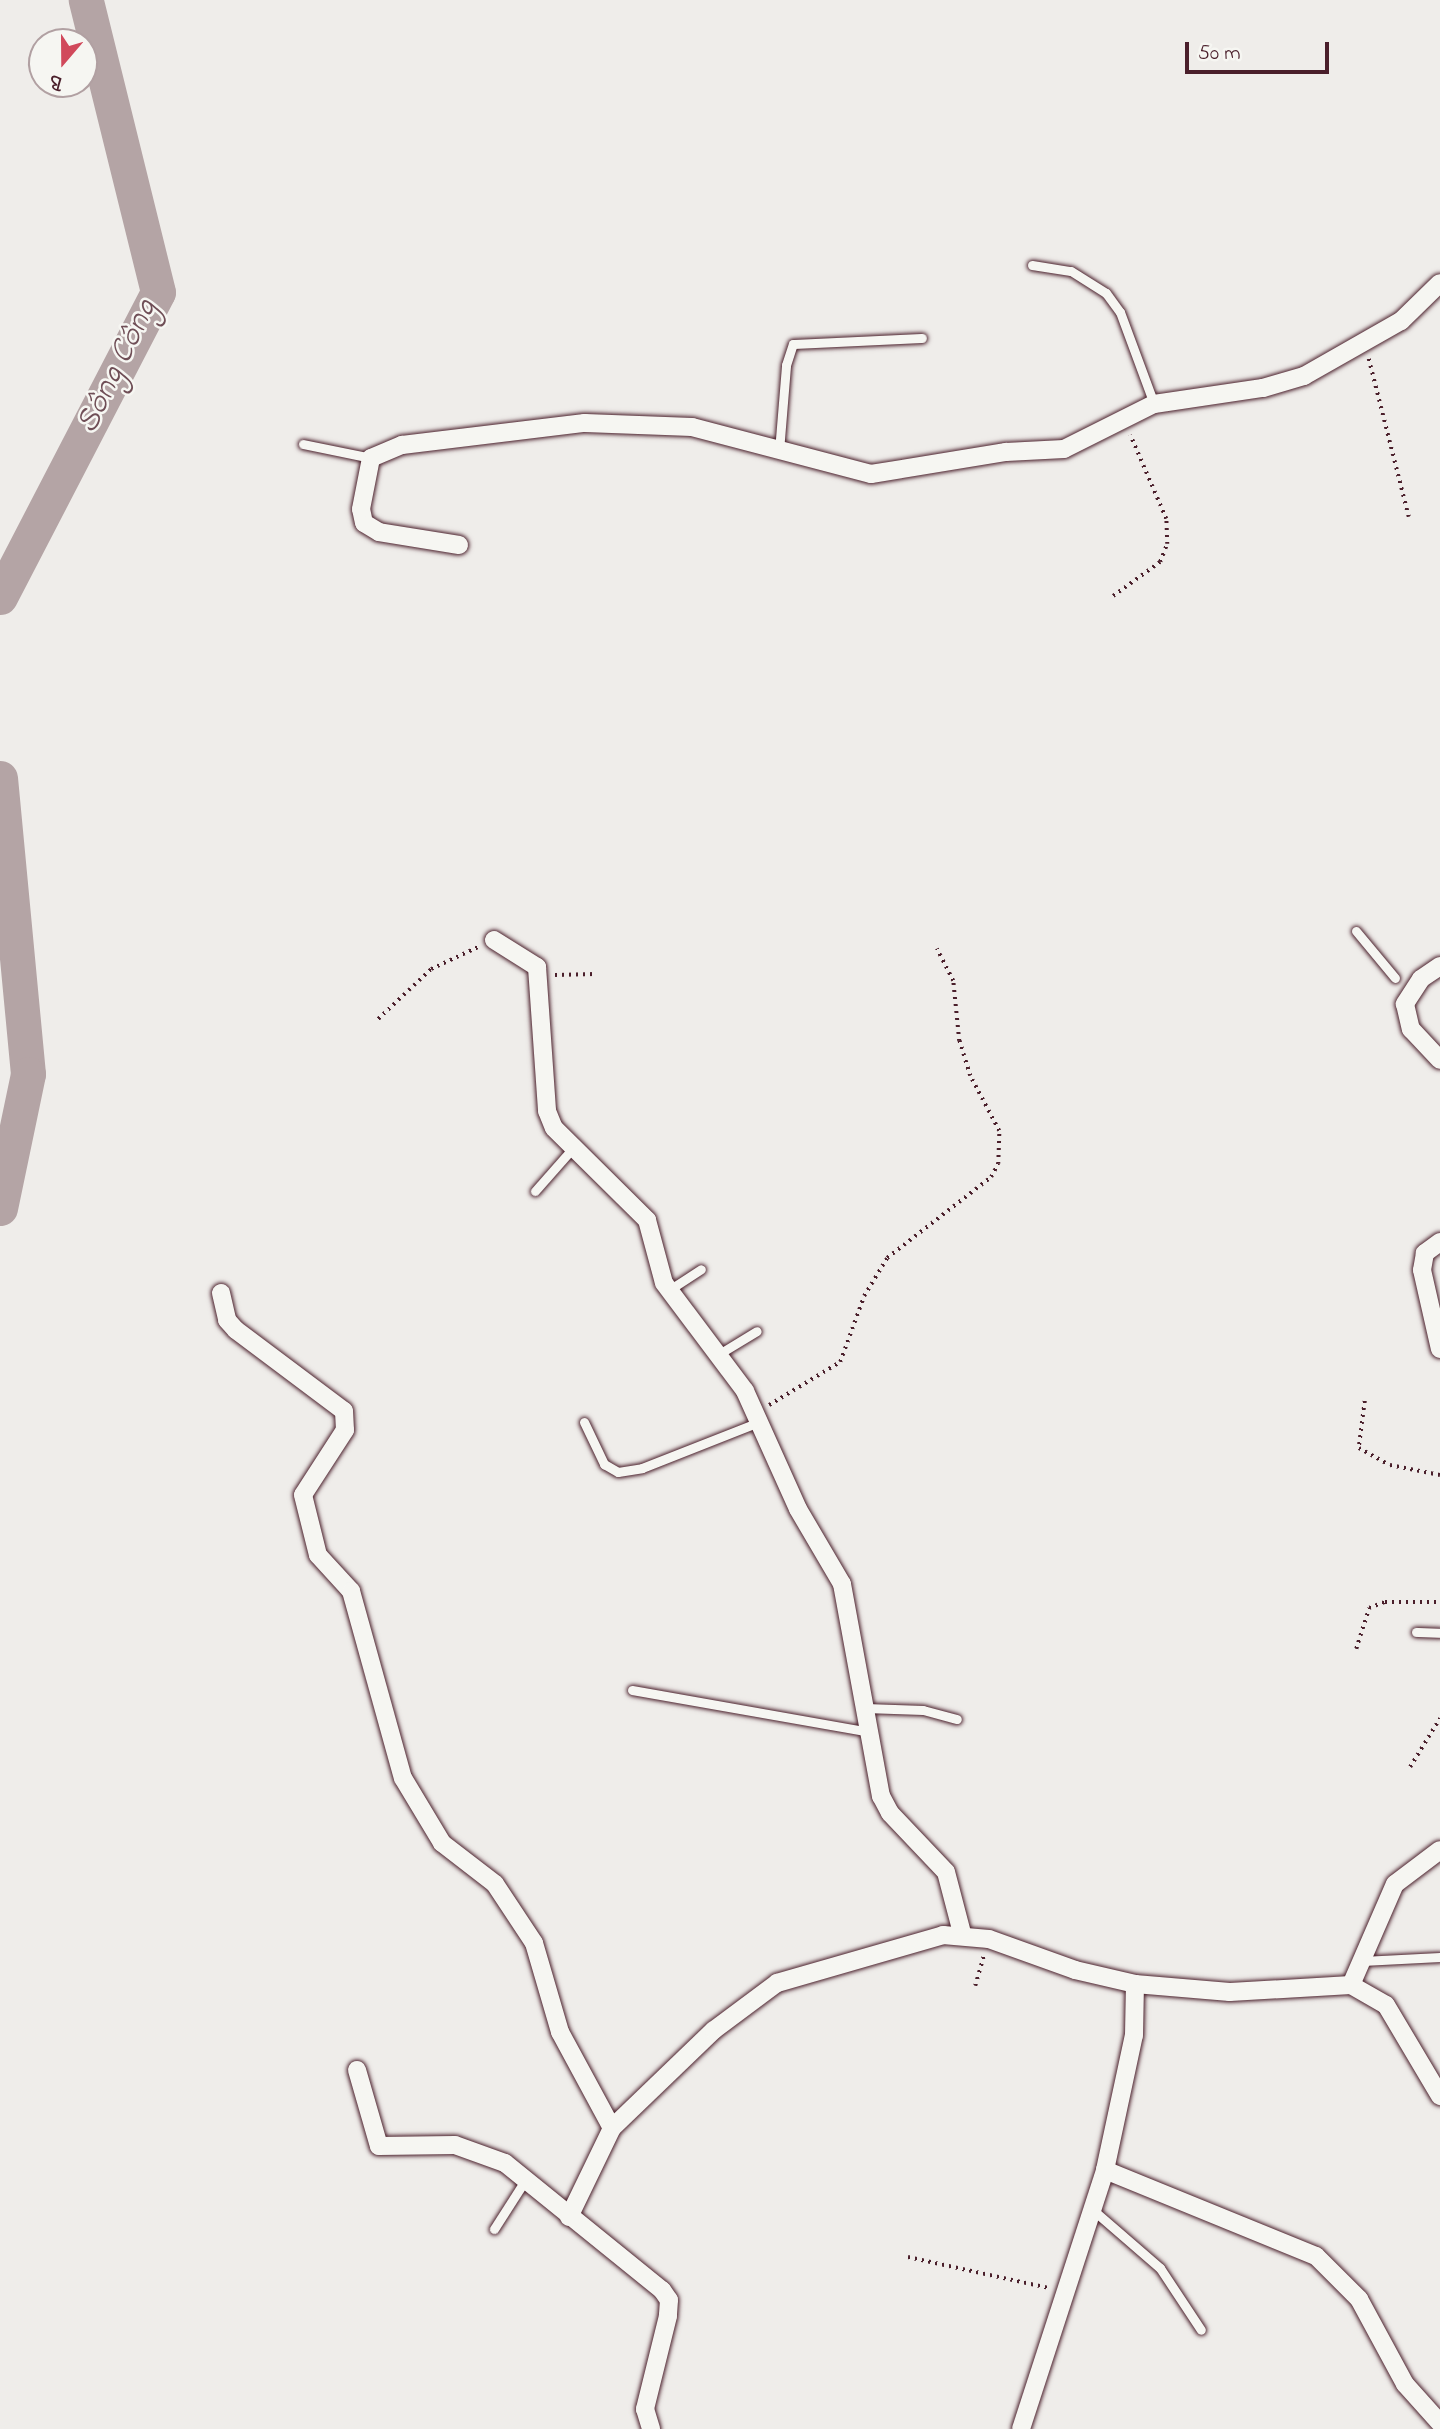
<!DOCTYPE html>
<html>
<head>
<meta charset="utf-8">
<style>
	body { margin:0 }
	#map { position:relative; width:1440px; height:2429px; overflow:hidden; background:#efedea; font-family:"Indie Flower",sans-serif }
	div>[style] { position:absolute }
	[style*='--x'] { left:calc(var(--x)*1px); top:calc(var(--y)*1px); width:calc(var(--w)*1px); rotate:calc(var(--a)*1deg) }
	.river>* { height:35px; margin:-17.5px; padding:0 17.5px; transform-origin:17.5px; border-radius:17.5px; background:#b4a4a5 }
	.path>* { height:3.5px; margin-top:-1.75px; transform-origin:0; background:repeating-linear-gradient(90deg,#4a1f2b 0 2px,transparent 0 7px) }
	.roads { filter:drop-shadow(0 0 2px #4a1f2b) drop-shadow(0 0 2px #4a1f2b) }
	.service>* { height:9px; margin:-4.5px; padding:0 4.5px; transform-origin:4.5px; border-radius:4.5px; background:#f6f6f2 }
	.minor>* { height:18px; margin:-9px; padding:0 9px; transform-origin:9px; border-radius:9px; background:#f6f6f2 }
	span { translate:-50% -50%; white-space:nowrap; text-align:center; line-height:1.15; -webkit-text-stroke:5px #f6f6f2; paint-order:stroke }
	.water-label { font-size:33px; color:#6f4e56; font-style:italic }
	.north { position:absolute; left:28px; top:28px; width:70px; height:70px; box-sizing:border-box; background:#f6f6f2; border:2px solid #b1a0a2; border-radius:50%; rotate:200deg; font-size:19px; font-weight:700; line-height:28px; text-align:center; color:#4a1f2b }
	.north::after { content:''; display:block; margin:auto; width:24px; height:32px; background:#d1495b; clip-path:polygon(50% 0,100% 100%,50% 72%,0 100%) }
	.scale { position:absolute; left:1185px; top:42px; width:144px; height:32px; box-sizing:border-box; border:4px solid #4a1f2b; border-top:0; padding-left:9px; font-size:21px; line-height:24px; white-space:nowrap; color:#4a1f2b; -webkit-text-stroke:5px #f6f6f2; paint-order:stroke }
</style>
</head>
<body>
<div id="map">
	<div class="river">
		<div style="--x:0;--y:597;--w:343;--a:-62.6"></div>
		<div style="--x:158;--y:292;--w:301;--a:-103.9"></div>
		<div style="--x:0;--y:778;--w:297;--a:84.6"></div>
		<div style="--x:28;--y:1074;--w:137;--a:101.8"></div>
	</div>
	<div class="path">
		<div style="--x:1369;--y:359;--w:163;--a:75.8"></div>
		<div style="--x:1113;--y:596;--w:58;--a:-35.9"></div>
		<div style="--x:1160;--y:562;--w:19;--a:-69"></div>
		<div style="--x:1167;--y:544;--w:25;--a:-92"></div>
		<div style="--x:1166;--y:519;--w:91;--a:-113.2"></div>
		<div style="--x:555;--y:975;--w:40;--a:-1.4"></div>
		<div style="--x:378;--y:1019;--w:73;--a:-43.3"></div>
		<div style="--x:431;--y:969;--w:54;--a:-25.1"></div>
		<div style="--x:1365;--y:1401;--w:47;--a:97.3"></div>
		<div style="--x:1359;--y:1448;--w:35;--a:29"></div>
		<div style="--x:1390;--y:1465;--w:51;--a:11.3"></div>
		<div style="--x:769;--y:1405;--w:83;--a:-31.2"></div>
		<div style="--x:840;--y:1362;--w:70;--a:-70"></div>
		<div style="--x:864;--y:1296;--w:44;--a:-58.8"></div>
		<div style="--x:887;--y:1258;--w:132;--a:-37.9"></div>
		<div style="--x:991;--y:1177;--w:15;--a:-62"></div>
		<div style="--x:998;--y:1164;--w:33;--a:-88"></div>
		<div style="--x:999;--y:1131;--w:62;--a:-117.8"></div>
		<div style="--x:970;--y:1076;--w:37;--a:-107"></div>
		<div style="--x:959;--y:1041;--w:60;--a:-95.7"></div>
		<div style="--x:953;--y:981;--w:36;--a:-117"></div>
		<div style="--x:1356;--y:1649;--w:43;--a:-72.4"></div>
		<div style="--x:1369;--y:1608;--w:17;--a:-21"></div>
		<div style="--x:1385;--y:1602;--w:55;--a:0"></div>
		<div style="--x:1410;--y:1767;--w:57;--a:-58.5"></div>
		<div style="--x:975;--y:1986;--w:33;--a:-74"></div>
		<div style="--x:908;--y:2257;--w:144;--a:12.4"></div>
	</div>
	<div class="roads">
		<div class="service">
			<div style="--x:1032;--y:265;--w:39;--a:9"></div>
			<div style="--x:1071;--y:271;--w:41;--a:32.2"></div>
			<div style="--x:1106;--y:293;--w:24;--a:54"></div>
			<div style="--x:1120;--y:312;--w:98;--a:69.7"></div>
			<div style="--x:303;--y:444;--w:69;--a:11.6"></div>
			<div style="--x:779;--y:451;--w:86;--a:-85.3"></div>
			<div style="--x:786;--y:365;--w:22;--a:-72"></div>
			<div style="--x:793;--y:344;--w:129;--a:-2.7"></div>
			<div style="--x:1356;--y:931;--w:61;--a:50.3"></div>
			<div style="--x:535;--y:1191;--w:56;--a:-48.6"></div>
			<div style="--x:669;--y:1290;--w:38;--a:-33"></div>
			<div style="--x:719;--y:1354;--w:44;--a:-31.2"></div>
			<div style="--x:584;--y:1422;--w:47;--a:64.5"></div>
			<div style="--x:604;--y:1464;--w:16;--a:30"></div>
			<div style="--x:618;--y:1472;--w:24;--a:-9"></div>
			<div style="--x:642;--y:1468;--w:126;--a:-21.5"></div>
			<div style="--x:1416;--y:1632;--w:24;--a:2"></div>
			<div style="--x:632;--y:1690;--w:241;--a:10"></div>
			<div style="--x:865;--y:1708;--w:58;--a:2"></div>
			<div style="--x:923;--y:1710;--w:35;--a:15"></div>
			<div style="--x:1362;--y:1961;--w:78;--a:-2.9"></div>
			<div style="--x:1093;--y:2210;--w:89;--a:40.9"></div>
			<div style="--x:1160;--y:2268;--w:74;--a:56.5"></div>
			<div style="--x:494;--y:2229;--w:59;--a:-57.4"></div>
		</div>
		<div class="minor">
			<div style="--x:459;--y:545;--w:81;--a:-170.8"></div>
			<div style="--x:379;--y:532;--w:17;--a:-149"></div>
			<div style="--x:364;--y:523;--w:14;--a:-102"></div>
			<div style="--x:361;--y:509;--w:52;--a:-78.9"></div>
			<div style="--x:371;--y:458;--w:34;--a:-23"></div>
			<div style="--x:402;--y:445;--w:184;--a:-6.9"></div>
			<div style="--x:585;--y:423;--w:107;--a:2.1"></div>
			<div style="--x:692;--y:427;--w:185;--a:14.7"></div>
			<div style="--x:871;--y:474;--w:137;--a:-9.3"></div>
			<div style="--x:1006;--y:452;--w:58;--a:-3"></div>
			<div style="--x:1064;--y:449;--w:101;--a:-26.6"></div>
			<div style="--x:1154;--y:404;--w:110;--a:-8.4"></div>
			<div style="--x:1263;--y:388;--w:43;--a:-16.3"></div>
			<div style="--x:1304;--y:376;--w:112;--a:-29.6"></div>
			<div style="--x:1401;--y:321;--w:54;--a:-44.3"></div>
			<div style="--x:494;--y:940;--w:51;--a:32.1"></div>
			<div style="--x:537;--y:967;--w:144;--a:86"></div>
			<div style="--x:547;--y:1111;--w:18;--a:68"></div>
			<div style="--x:554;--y:1128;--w:131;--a:44.7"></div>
			<div style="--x:647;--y:1220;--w:65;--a:74.9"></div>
			<div style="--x:664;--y:1283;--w:135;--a:53.1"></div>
			<div style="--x:745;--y:1391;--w:129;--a:65.8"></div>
			<div style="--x:798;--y:1509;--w:87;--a:59.6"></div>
			<div style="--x:842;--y:1584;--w:216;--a:79.6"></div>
			<div style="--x:881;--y:1796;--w:19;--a:62"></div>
			<div style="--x:890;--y:1813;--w:81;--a:46.5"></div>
			<div style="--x:946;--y:1872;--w:63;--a:75.3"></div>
			<div style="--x:1440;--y:966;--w:23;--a:146"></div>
			<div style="--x:1421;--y:979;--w:30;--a:123"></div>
			<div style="--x:1405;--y:1004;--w:26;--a:77"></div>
			<div style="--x:1411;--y:1029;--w:42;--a:46.9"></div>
			<div style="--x:1440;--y:1242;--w:19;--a:144"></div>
			<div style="--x:1425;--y:1253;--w:17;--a:100"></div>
			<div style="--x:1422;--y:1270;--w:81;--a:77.2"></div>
			<div style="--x:221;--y:1293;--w:28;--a:77"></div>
			<div style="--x:227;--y:1320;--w:13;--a:48"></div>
			<div style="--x:236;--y:1330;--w:135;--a:36.9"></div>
			<div style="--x:344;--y:1411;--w:19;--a:87"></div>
			<div style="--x:345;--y:1430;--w:77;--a:122.9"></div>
			<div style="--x:303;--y:1495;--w:62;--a:76"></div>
			<div style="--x:318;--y:1555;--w:49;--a:47.5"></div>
			<div style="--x:351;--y:1591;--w:194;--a:74.5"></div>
			<div style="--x:403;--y:1778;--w:76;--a:59"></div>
			<div style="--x:442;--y:1843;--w:67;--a:37.7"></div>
			<div style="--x:495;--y:1884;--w:71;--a:56.5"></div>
			<div style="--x:534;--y:1943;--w:93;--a:73.7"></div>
			<div style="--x:560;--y:2032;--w:109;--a:61.6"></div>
			<div style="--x:1351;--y:1985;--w:110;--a:-66.5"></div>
			<div style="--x:1395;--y:1884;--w:56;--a:-37.1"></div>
			<div style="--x:357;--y:2070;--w:79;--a:73.9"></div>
			<div style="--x:379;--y:2146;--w:76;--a:-0.8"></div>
			<div style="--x:455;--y:2145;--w:53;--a:19.8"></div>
			<div style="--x:505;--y:2163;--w:202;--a:39"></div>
			<div style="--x:662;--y:2290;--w:12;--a:55"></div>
			<div style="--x:669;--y:2300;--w:16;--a:94"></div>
			<div style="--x:668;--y:2316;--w:96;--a:103.9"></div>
			<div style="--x:645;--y:2409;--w:21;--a:73"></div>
			<div style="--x:1105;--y:2170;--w:228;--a:22.2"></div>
			<div style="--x:1316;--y:2256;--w:61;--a:45"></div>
			<div style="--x:1359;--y:2299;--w:97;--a:61.6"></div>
			<div style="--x:1405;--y:2384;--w:52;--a:48.1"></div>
			<div style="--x:569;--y:2217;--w:99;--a:-64.2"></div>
			<div style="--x:612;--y:2128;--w:141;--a:-43.9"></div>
			<div style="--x:714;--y:2030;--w:79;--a:-36.7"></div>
			<div style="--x:777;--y:1983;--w:173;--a:-16.1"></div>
			<div style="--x:943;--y:1935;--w:46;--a:5"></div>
			<div style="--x:989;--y:1939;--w:91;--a:19.8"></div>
			<div style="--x:1075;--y:1970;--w:62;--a:13.1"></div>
			<div style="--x:1135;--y:1984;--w:95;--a:4.8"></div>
			<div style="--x:1230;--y:1992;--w:121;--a:-3.3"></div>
			<div style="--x:1351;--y:1985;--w:40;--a:29.7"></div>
			<div style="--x:1386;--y:2005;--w:106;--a:59.3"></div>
			<div style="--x:1021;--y:2429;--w:272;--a:-72"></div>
			<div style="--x:1105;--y:2170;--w:138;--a:-77.9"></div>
			<div style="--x:1134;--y:2035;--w:51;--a:-88.9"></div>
		</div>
	</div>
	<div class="water-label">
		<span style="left:118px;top:367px;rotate:-64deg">Sông Công</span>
	</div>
	<div class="north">B</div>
	<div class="scale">50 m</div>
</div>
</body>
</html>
